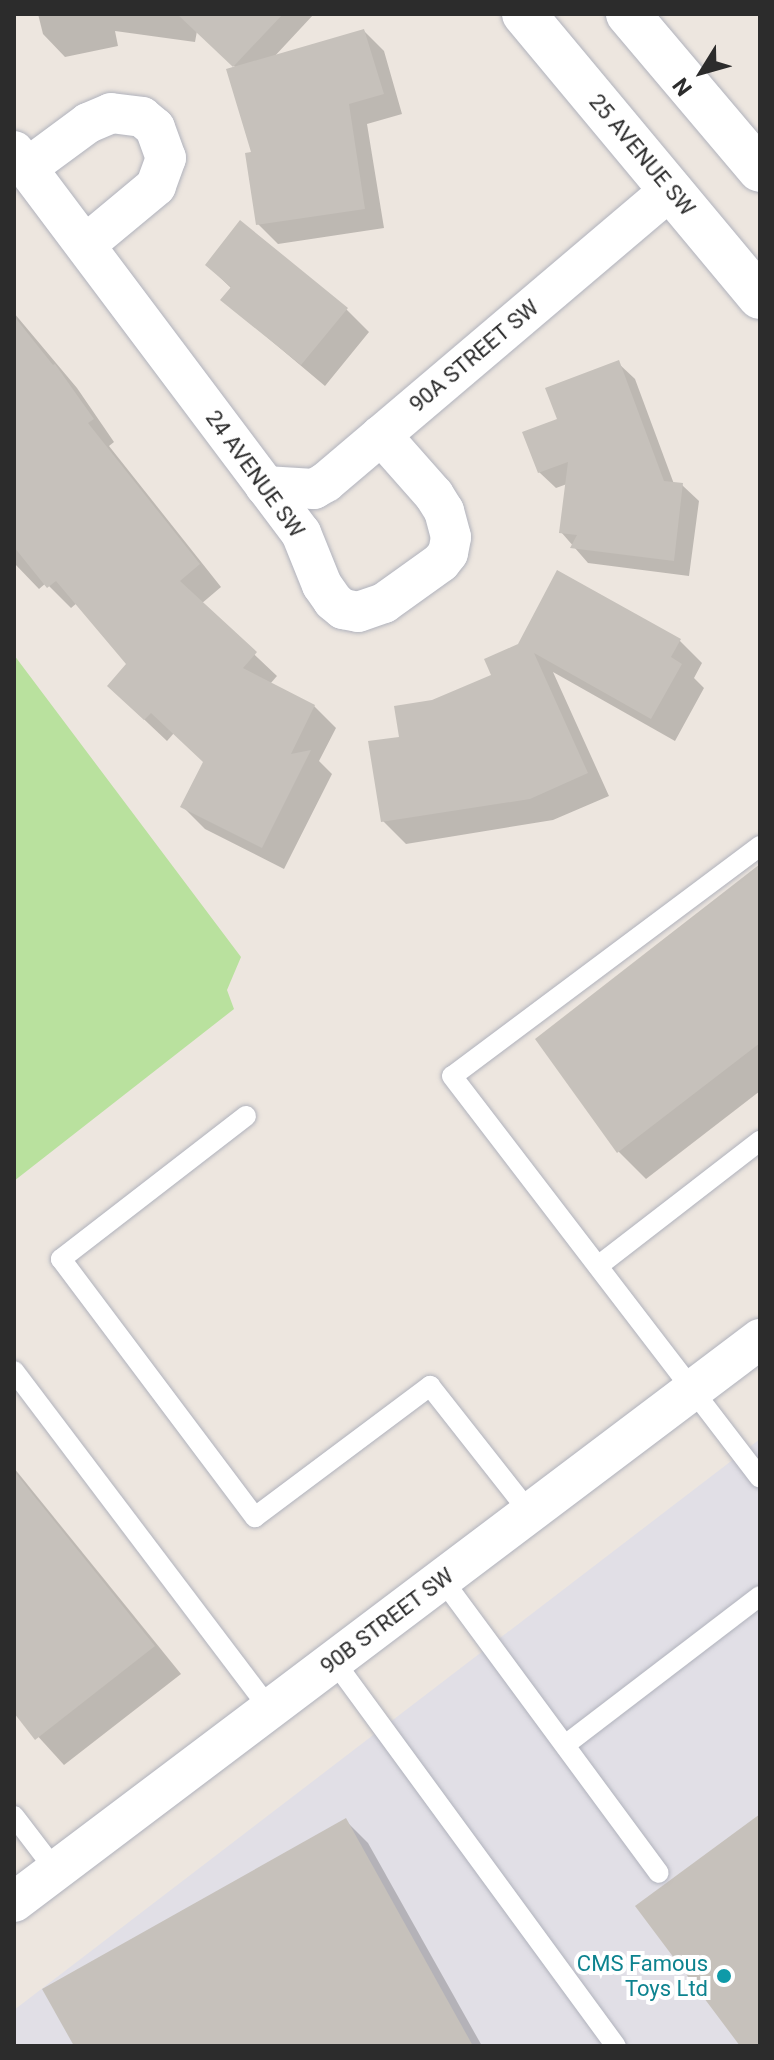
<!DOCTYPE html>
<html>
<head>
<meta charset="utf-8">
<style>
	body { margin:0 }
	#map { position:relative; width:774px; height:2060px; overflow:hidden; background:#ede6df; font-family:Roboto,sans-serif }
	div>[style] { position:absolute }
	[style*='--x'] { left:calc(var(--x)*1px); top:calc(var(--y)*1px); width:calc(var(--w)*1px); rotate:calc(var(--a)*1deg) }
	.industrial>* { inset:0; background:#e1dfe6 }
	.green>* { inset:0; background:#b9e19e }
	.shadow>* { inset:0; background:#0003 }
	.building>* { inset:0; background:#c6c1bb }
	.roads { filter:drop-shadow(0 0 2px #b0b2bc) drop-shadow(0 0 2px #b0b2bc) }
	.service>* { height:20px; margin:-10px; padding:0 10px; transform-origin:10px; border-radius:10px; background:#fff }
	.minor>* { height:40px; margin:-20px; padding:0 20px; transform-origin:20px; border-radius:20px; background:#fff }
	.secondary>* { height:44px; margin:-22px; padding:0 22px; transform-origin:22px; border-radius:22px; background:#fff }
	.dots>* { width:22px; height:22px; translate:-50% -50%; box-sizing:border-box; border:4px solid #fff; border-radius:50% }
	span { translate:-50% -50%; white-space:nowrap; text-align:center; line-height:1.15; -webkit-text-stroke:8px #fff; paint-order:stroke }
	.street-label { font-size:22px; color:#2c2c2c }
	.culture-label { font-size:22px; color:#0d838f }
	.right { translate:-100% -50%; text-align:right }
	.frame { position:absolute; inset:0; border:16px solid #2c2c2c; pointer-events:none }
	.north { position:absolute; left:662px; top:32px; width:80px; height:80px; -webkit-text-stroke:6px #fff; paint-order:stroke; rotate:233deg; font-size:22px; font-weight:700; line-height:32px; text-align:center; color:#2c2c2c }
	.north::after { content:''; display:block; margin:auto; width:28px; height:36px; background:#2c2c2c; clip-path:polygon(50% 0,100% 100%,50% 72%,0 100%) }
</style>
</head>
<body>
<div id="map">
	<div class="industrial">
		<div style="clip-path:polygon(760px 1439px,760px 2046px,14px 2046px,14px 2010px)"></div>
	</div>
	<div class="green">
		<div style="clip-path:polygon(14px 655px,241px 957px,227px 990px,234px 1009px,14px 1181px)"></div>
	</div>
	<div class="shadow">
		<div style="clip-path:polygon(38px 14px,314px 14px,273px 58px,364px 31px,384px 51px,402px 114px,367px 124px,384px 228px,278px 244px,258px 224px,253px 153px,236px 68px,197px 31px,195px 42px,115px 31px,118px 46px,65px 57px,43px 34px)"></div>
		<div style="clip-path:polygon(207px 265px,346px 309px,369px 332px,325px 386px,223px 300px,232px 289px)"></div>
		<div style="clip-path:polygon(14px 313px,77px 388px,114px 442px,109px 446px,221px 587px,201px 604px,277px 676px,270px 684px,314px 706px,336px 728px,319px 761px,332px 774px,284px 869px,205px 829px,183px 807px,205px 763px,174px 733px,167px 741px,131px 707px,129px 664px,77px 603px,71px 608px,46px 583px,39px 589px,14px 563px)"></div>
		<div style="clip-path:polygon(618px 363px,635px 379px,674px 484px,682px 485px,699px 501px,689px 576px,588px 563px,561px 532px,567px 484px,556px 488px,539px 472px,560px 420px)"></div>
		<div style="clip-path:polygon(680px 641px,702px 663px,694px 678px,704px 688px,675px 741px,553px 672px,609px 796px,553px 820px,406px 844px,383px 821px,401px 738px,433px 702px,494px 676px,519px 645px)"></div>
		<div style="clip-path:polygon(760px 866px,760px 1091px,646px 1179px,619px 1152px,538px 1040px)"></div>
		<div style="clip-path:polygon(14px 1468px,181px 1674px,64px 1765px,14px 1710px)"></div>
		<div style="clip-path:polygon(346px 1821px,368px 1843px,482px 2046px,76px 2046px)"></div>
	</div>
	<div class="building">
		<div style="clip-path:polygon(177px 14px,283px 14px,233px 67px)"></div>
		<div style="clip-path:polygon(364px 29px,384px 94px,349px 104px,365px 209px,256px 225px,245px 153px,251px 152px,226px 69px)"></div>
		<div style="clip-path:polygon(240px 220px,348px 308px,301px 365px,220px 300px,231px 287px,205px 265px)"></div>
		<div style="clip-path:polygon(14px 316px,53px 365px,55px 364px,94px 419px,88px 423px,200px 564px,180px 581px,257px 652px,243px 668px,315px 705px,291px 754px,311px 750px,262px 848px,180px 807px,203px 762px,151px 713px,144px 720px,107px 686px,126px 664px,56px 581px,47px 588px,14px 547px)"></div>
		<div style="clip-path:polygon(619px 360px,664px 481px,683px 483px,674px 561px,570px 548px,577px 535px,559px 533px,568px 462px,538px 473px,522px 432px,557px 419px,545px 388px)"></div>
		<div style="clip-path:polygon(557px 570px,681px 639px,671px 657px,682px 664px,651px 719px,534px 653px,588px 773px,530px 799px,381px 822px,368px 741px,399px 737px,394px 706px,432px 700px,491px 675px,484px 659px,518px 644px)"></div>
		<div style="clip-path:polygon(760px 864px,760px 1043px,617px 1153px,535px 1039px)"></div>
		<div style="clip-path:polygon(14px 1471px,155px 1646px,35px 1740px,14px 1713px)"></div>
		<div style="clip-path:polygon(760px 1814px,760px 2046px,740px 2046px,635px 1906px)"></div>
		<div style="clip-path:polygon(346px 1818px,473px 2046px,74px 2046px,42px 1989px)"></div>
	</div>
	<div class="roads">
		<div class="service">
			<div style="--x:760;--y:846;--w:384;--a:143.2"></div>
			<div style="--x:452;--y:1076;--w:506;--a:52.54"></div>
			<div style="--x:246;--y:1116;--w:234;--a:142.3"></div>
			<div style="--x:61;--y:1259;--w:323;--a:53.1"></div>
			<div style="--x:255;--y:1517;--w:219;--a:-36.8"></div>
			<div style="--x:430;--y:1386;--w:162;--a:51.8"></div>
			<div style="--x:598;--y:1266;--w:205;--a:-37.7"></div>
			<div style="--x:14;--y:1371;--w:424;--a:52.9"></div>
			<div style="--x:442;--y:1579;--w:365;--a:53.6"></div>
			<div style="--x:334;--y:1661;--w:477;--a:53.8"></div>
			<div style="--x:565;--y:1745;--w:245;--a:-37.4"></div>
			<div style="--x:14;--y:1816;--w:69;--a:52.6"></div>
		</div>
		<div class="minor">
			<div style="--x:14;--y:151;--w:478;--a:53.1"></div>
			<div style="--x:301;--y:533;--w:56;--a:68"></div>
			<div style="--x:322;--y:585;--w:19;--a:55"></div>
			<div style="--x:333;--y:601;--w:13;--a:39"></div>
			<div style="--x:343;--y:609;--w:15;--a:11"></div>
			<div style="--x:358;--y:612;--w:28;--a:-19"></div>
			<div style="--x:384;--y:603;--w:70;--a:-35.7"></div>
			<div style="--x:441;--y:562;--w:11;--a:-52"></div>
			<div style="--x:448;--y:553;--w:16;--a:-79"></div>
			<div style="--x:451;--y:537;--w:27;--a:-105"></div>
			<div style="--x:444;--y:511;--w:19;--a:-122"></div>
			<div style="--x:434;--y:495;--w:80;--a:-131.5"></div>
			<div style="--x:27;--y:168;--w:76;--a:-36.4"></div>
			<div style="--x:88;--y:123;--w:25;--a:-23"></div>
			<div style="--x:111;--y:113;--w:31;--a:7"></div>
			<div style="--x:142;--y:117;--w:17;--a:40"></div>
			<div style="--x:155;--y:128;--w:32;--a:70"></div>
			<div style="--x:166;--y:158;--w:30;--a:110"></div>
			<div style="--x:156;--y:186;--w:92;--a:140.3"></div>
			<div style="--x:265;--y:486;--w:49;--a:3.5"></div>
			<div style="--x:314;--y:489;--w:14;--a:-30"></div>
			<div style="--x:326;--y:482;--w:453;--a:-40.3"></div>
			<div style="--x:14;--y:1902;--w:935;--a:-37.04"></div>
		</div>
		<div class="secondary">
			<div style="--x:524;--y:14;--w:368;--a:50.2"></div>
			<div style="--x:628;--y:14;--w:204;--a:49.8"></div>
		</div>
	</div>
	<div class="dots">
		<div style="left:724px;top:1976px;background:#0f9aa8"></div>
	</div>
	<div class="street-label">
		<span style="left:642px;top:155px;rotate:50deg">25 AVENUE SW</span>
		<span style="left:474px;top:356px;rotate:-40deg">90A STREET SW</span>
		<span style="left:255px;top:474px;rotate:54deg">24 AVENUE SW</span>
		<span style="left:387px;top:1621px;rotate:-37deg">90B STREET SW</span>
	</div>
	<div class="culture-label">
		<span class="right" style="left:708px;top:1976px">CMS Famous<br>Toys Ltd</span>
	</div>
	<div class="frame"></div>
	<div class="north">N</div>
</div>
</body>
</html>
